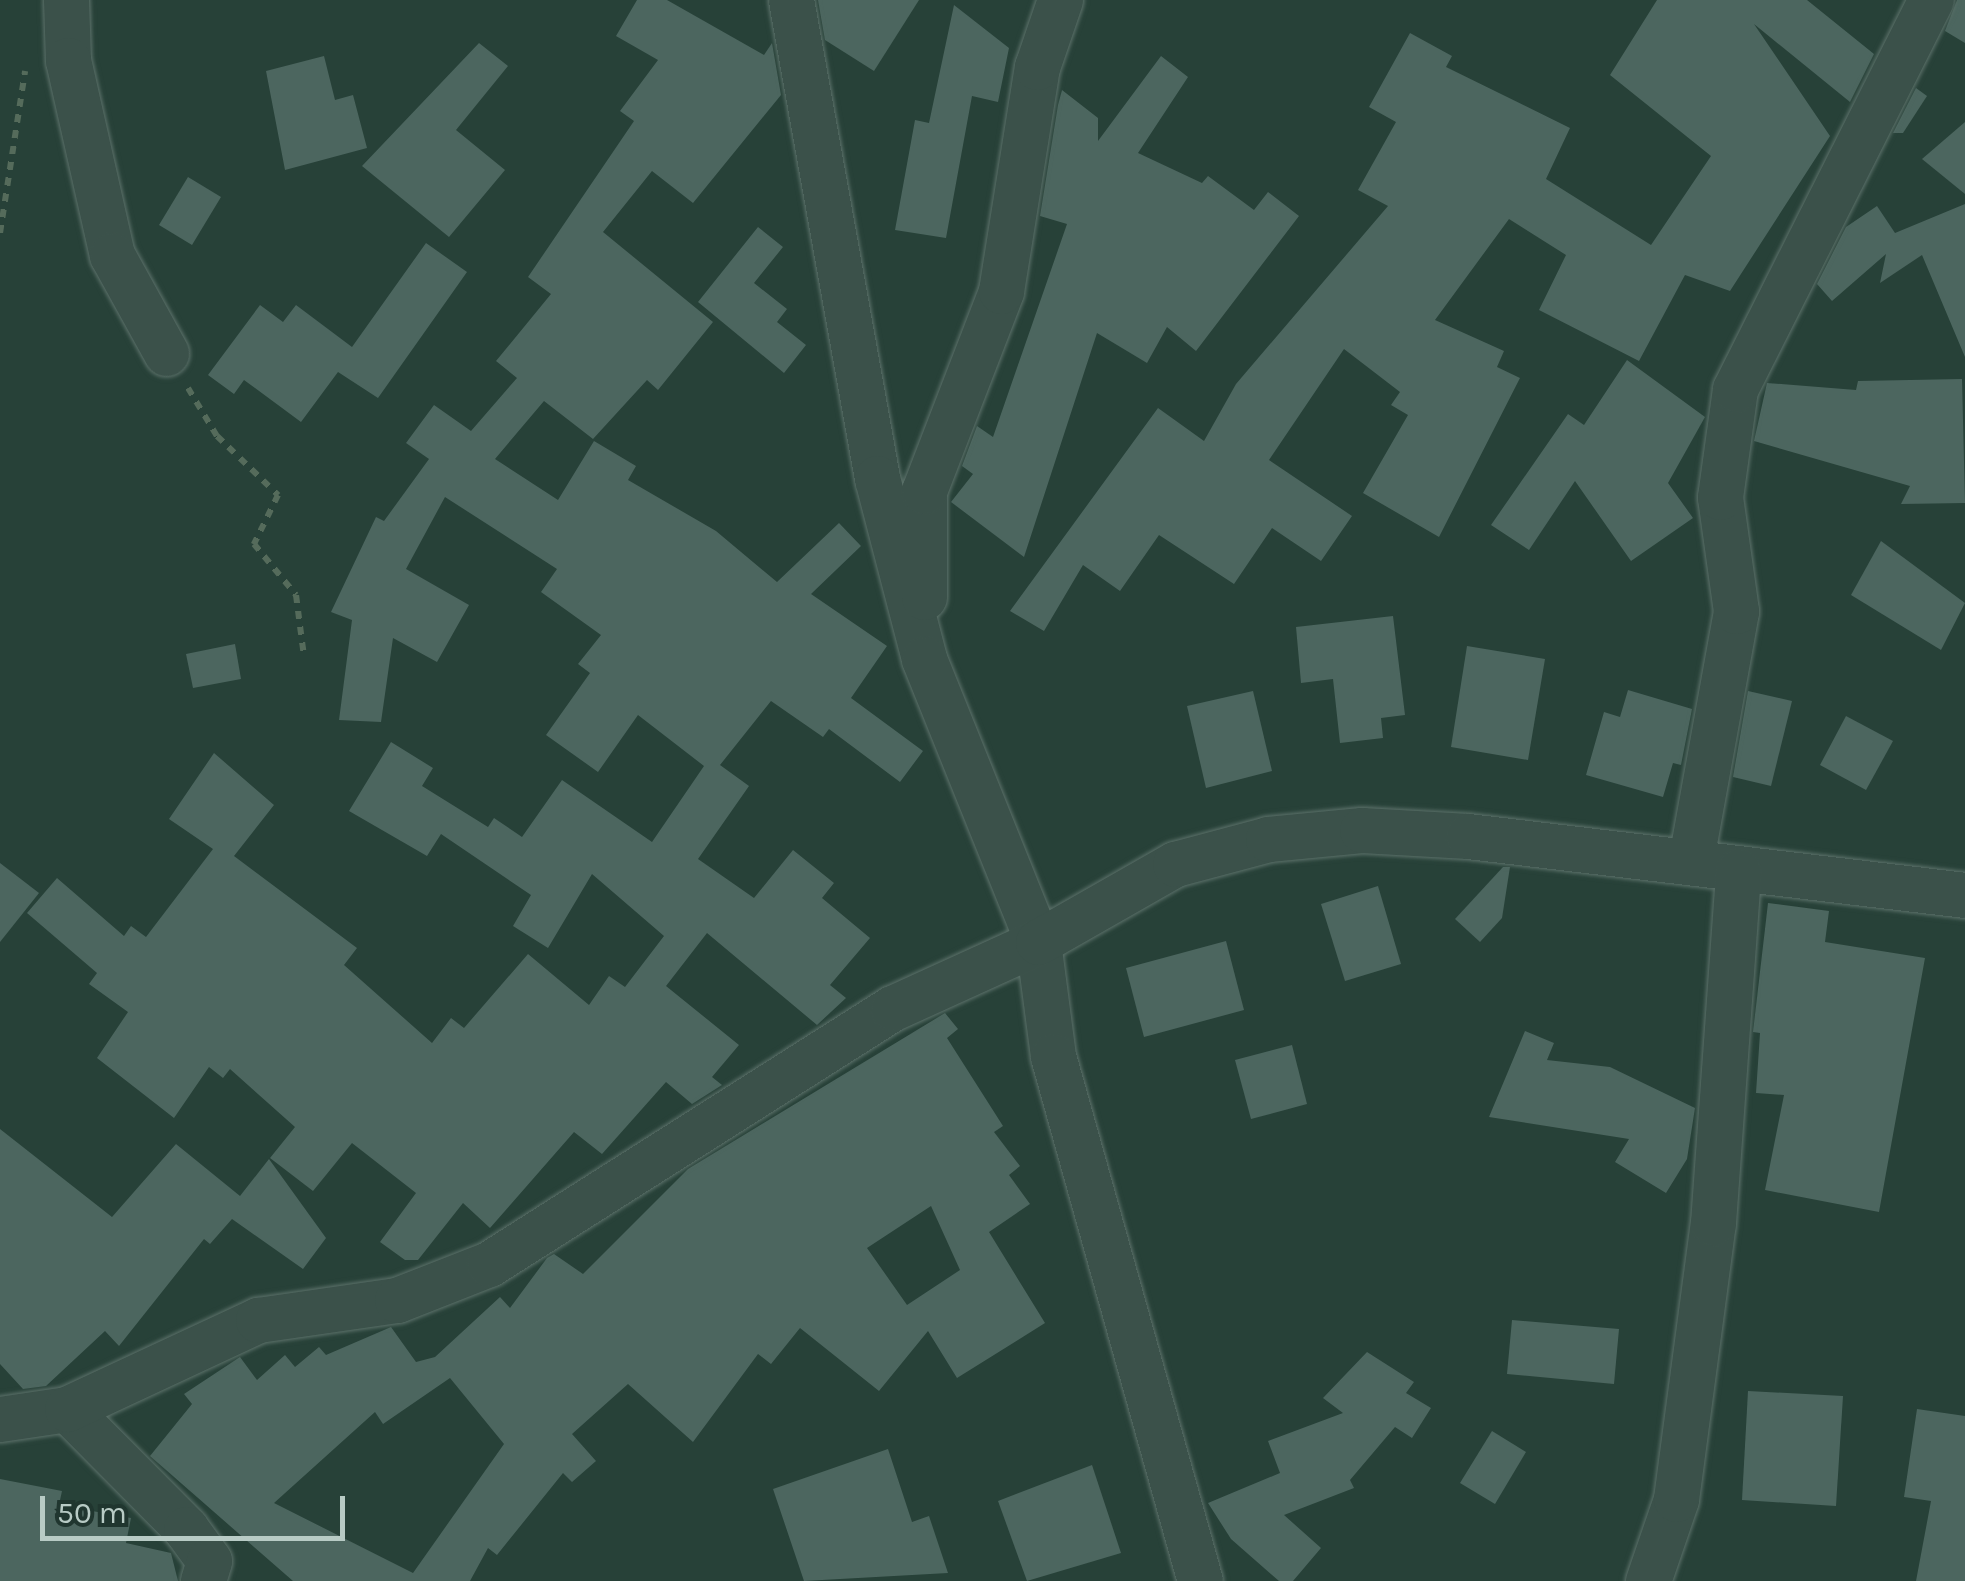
<!DOCTYPE html>
<html>
<head>
<meta charset="utf-8">
<style>
	body { margin:0 }
	#map { position:relative; width:1965px; height:1581px; overflow:hidden; background:#274138; font-family:Karla,sans-serif }
	div>[style] { position:absolute }
	[style*='--x'] { left:calc(var(--x)*1px); top:calc(var(--y)*1px); width:calc(var(--w)*1px); rotate:calc(var(--a)*1deg) }
	.building>* { inset:0; background:#4c665f }
	.path>* { height:6px; margin-top:-3px; transform-origin:0; background:repeating-linear-gradient(90deg,#556b5b 0 8px,transparent 0 16px) }
	.roads { filter:drop-shadow(0 0 2px #5c716a) drop-shadow(0 0 2px #5c716a) }
	.minor>* { height:45px; margin:-22.5px; padding:0 22.5px; transform-origin:22.5px; border-radius:22.5px; background:#3b514a }
	span { translate:-50% -50%; white-space:nowrap; text-align:center; line-height:1.15; -webkit-text-stroke:8px #20362f; paint-order:stroke }
	.scale { position:absolute; left:40px; top:1496px; width:305px; height:45px; box-sizing:border-box; border:5px solid #b8cbc5; border-top:0; padding-left:12px; font-size:30px; line-height:35px; white-space:nowrap; color:#b8cbc5; -webkit-text-stroke:8px #20362f; paint-order:stroke }
</style>
</head>
<body>
<div id="map">
	<div class="building">
		<div style="clip-path:polygon(637px 0,667px 0,764px 55px,772px 43px,781px 95px,693px 203px,652px 171px,603px 232px,713px 322px,658px 390px,647px 380px,593px 439px,544px 401px,495px 459px,558px 500px,594px 441px,636px 466px,628px 480px,716px 531px,777px 582px,839px 523px,861px 546px,811px 594px,887px 646px,851px 698px,923px 751px,900px 782px,829px 729px,823px 737px,771px 701px,720px 765px,749px 786px,698px 859px,754px 898px,793px 850px,834px 883px,822px 898px,870px 938px,830px 985px,846px 998px,817px 1025px,707px 933px,666px 986px,739px 1045px,712px 1077px,722px 1085px,692px 1104px,666px 1082px,602px 1154px,574px 1132px,490px 1228px,463px 1203px,418px 1260px,405px 1260px,380px 1242px,416px 1193px,352px 1143px,313px 1191px,270px 1158px,295px 1127px,230px 1069px,223px 1078px,209px 1067px,174px 1118px,97px 1058px,128px 1012px,89px 984px,97px 973px,27px 913px,57px 878px,124px 936px,131px 926px,146px 937px,213px 849px,169px 819px,214px 753px,274px 805px,234px 856px,357px 948px,344px 965px,432px 1043px,451px 1018px,464px 1028px,528px 954px,589px 1005px,609px 976px,625px 987px,664px 936px,592px 874px,548px 948px,513px 926px,531px 895px,441px 834px,427px 856px,349px 811px,391px 742px,433px 768px,422px 786px,488px 827px,494px 818px,522px 837px,562px 780px,652px 842px,704px 766px,638px 715px,598px 772px,546px 735px,590px 673px,578px 664px,601px 635px,541px 592px,557px 569px,445px 497px,406px 569px,469px 605px,437px 662px,393px 638px,381px 722px,339px 720px,352px 620px,331px 612px,376px 517px,384px 521px,429px 459px,406px 443px,434px 405px,471px 431px,517px 378px,496px 361px,551px 294px,528px 277px,634px 121px,620px 111px,658px 60px,616px 36px)"></div>
		<div style="clip-path:polygon(818px 0,919px 0,874px 71px,825px 40px)"></div>
		<div style="clip-path:polygon(1657px 0,1807px 0,1874px 54px,1850px 102px,1754px 24px,1830px 136px,1730px 291px,1685px 275px,1639px 361px,1539px 310px,1566px 255px,1509px 219px,1435px 320px,1504px 351px,1497px 367px,1520px 378px,1439px 537px,1363px 493px,1408px 415px,1391px 405px,1400px 392px,1344px 349px,1269px 460px,1352px 516px,1321px 561px,1272px 528px,1234px 584px,1159px 535px,1120px 591px,1083px 565px,1044px 631px,1010px 611px,1158px 408px,1204px 441px,1236px 384px,1388px 206px,1358px 190px,1396px 122px,1369px 107px,1410px 33px,1452px 56px,1446px 67px,1570px 128px,1546px 179px,1651px 245px,1711px 156px,1610px 75px)"></div>
		<div style="clip-path:polygon(1957px 0,1965px 0,1965px 43px,1945px 31px)"></div>
		<div style="clip-path:polygon(954px 5px,1009px 48px,998px 102px,972px 96px,946px 238px,895px 230px,915px 120px,929px 123px)"></div>
		<div style="clip-path:polygon(479px 43px,508px 66px,456px 130px,505px 170px,449px 237px,362px 166px)"></div>
		<div style="clip-path:polygon(324px 56px,335px 100px,353px 95px,367px 148px,285px 170px,266px 71px)"></div>
		<div style="clip-path:polygon(1161px 56px,1188px 77px,1138px 153px,1202px 183px,1208px 176px,1254px 210px,1268px 192px,1299px 216px,1196px 351px,1167px 327px,1147px 363px,1097px 333px,1024px 557px,951px 502px,973px 474px,962px 466px,977px 426px,993px 437px,1067px 224px,1040px 216px,1058px 105px,1062px 90px,1098px 118px,1098px 141px)"></div>
		<div style="clip-path:polygon(1916px 88px,1927px 96px,1903px 133px,1893px 133px)"></div>
		<div style="clip-path:polygon(1965px 122px,1965px 194px,1922px 159px)"></div>
		<div style="clip-path:polygon(188px 177px,221px 197px,192px 245px,159px 225px)"></div>
		<div style="clip-path:polygon(1965px 204px,1965px 357px,1922px 255px,1880px 283px,1886px 254px,1832px 301px,1817px 284px,1846px 227px,1877px 206px,1895px 233px)"></div>
		<div style="clip-path:polygon(758px 227px,783px 247px,754px 283px,787px 309px,777px 322px,806px 345px,784px 373px,698px 302px)"></div>
		<div style="clip-path:polygon(426px 243px,467px 272px,378px 398px,338px 372px,301px 422px,244px 380px,234px 394px,208px 375px,260px 305px,283px 322px,296px 305px,352px 347px)"></div>
		<div style="clip-path:polygon(1627px 360px,1705px 417px,1668px 483px,1693px 518px,1631px 561px,1575px 481px,1529px 550px,1491px 525px,1568px 414px,1584px 425px)"></div>
		<div style="clip-path:polygon(1962px 379px,1965px 503px,1901px 504px,1910px 486px,1754px 441px,1767px 383px,1856px 390px,1858px 381px)"></div>
		<div style="clip-path:polygon(1881px 541px,1965px 603px,1941px 650px,1851px 595px)"></div>
		<div style="clip-path:polygon(1393px 616px,1405px 715px,1381px 718px,1383px 738px,1340px 743px,1333px 679px,1301px 683px,1296px 627px)"></div>
		<div style="clip-path:polygon(235px 644px,241px 679px,193px 688px,186px 654px)"></div>
		<div style="clip-path:polygon(1467px 646px,1545px 659px,1528px 760px,1451px 747px)"></div>
		<div style="clip-path:polygon(1628px 690px,1692px 709px,1681px 765px,1673px 763px,1663px 797px,1586px 775px,1604px 712px,1620px 717px)"></div>
		<div style="clip-path:polygon(1253px 691px,1272px 771px,1206px 788px,1187px 706px)"></div>
		<div style="clip-path:polygon(1748px 691px,1792px 701px,1771px 786px,1733px 777px)"></div>
		<div style="clip-path:polygon(1846px 716px,1893px 741px,1866px 790px,1820px 765px)"></div>
		<div style="clip-path:polygon(0 863px,39px 893px,0 942px)"></div>
		<div style="clip-path:polygon(1503px 867px,1510px 867px,1502px 918px,1480px 942px,1455px 919px)"></div>
		<div style="clip-path:polygon(1378px 886px,1401px 964px,1345px 981px,1321px 904px)"></div>
		<div style="clip-path:polygon(1768px 903px,1829px 911px,1825px 942px,1925px 958px,1879px 1212px,1765px 1190px,1784px 1095px,1756px 1093px,1760px 1033px,1753px 1032px)"></div>
		<div style="clip-path:polygon(1226px 941px,1244px 1010px,1144px 1037px,1126px 968px)"></div>
		<div style="clip-path:polygon(evenodd,945px 1013px,958px 1029px,947px 1038px,1003px 1126px,994px 1132px,1020px 1166px,1009px 1175px,1030px 1204px,989px 1232px,1045px 1323px,957px 1378px,928px 1331px,879px 1391px,800px 1328px,771px 1364px,758px 1354px,693px 1442px,628px 1384px,572px 1434px,596px 1461px,572px 1482px,563px 1473px,497px 1555px,488px 1548px,470px 1581px,293px 1581px,150px 1456px,192px 1404px,184px 1394px,240px 1357px,257px 1380px,285px 1355px,295px 1367px,319px 1347px,326px 1355px,391px 1327px,416px 1362px,435px 1357px,500px 1297px,510px 1308px,547px 1258px,554px 1254px,583px 1274px,688px 1169px,945px 1013px,931px 1206px,960px 1270px,907px 1305px,867px 1248px,931px 1206px,945px 1013px,450px 1378px,504px 1444px,413px 1573px,274px 1503px,375px 1412px,383px 1424px,450px 1378px)"></div>
		<div style="clip-path:polygon(1525px 1031px,1554px 1043px,1547px 1060px,1610px 1067px,1695px 1108px,1687px 1159px,1666px 1193px,1615px 1162px,1629px 1139px,1489px 1117px)"></div>
		<div style="clip-path:polygon(1292px 1045px,1307px 1104px,1251px 1119px,1235px 1060px)"></div>
		<div style="clip-path:polygon(0 1129px,112px 1217px,176px 1144px,240px 1196px,269px 1159px,326px 1238px,303px 1269px,232px 1219px,210px 1244px,204px 1239px,119px 1346px,105px 1331px,46px 1386px,23px 1389px,0 1364px)"></div>
		<div style="clip-path:polygon(1512px 1320px,1619px 1329px,1614px 1384px,1507px 1374px)"></div>
		<div style="clip-path:polygon(1367px 1352px,1414px 1382px,1406px 1393px,1431px 1408px,1412px 1438px,1395px 1427px,1350px 1480px,1354px 1488px,1284px 1515px,1321px 1548px,1293px 1581px,1279px 1581px,1231px 1539px,1208px 1503px,1280px 1473px,1268px 1441px,1343px 1413px,1323px 1398px)"></div>
		<div style="clip-path:polygon(1748px 1391px,1843px 1396px,1836px 1506px,1742px 1500px)"></div>
		<div style="clip-path:polygon(1917px 1409px,1965px 1416px,1965px 1581px,1916px 1581px,1931px 1501px,1904px 1497px)"></div>
		<div style="clip-path:polygon(1492px 1431px,1526px 1452px,1495px 1504px,1460px 1483px)"></div>
		<div style="clip-path:polygon(888px 1449px,912px 1522px,929px 1516px,948px 1573px,804px 1581px,773px 1489px)"></div>
		<div style="clip-path:polygon(1092px 1465px,1121px 1553px,1027px 1581px,998px 1501px)"></div>
		<div style="clip-path:polygon(0 1479px,62px 1491px,59px 1505px,131px 1518px,126px 1543px,171px 1553px,178px 1581px,0 1581px)"></div>
	</div>
	<div class="path">
		<div style="--x:0;--y:233;--w:164;--a:-81.2"></div>
		<div style="--x:188;--y:388;--w:56;--a:58.9"></div>
		<div style="--x:217;--y:436;--w:85;--a:44"></div>
		<div style="--x:278;--y:495;--w:55;--a:116.1"></div>
		<div style="--x:254;--y:544;--w:66;--a:50.5"></div>
		<div style="--x:296;--y:595;--w:63;--a:82.6"></div>
	</div>
	<div class="roads">
		<div class="minor">
			<div style="--x:66;--y:0;--w:60;--a:88.1"></div>
			<div style="--x:68;--y:60;--w:200;--a:77.3"></div>
			<div style="--x:112;--y:255;--w:112;--a:61.1"></div>
			<div style="--x:791;--y:0;--w:486;--a:79.8"></div>
			<div style="--x:877;--y:478;--w:187;--a:75.4"></div>
			<div style="--x:924;--y:659;--w:305;--a:68.1"></div>
			<div style="--x:1038;--y:942;--w:115;--a:82.5"></div>
			<div style="--x:1053;--y:1056;--w:545;--a:74.36"></div>
			<div style="--x:924;--y:597;--w:106;--a:-90"></div>
			<div style="--x:924;--y:491;--w:214;--a:-68.9"></div>
			<div style="--x:1001;--y:291;--w:227;--a:-80.9"></div>
			<div style="--x:1037;--y:67;--w:71;--a:-71.1"></div>
			<div style="--x:1691;--y:859;--w:252;--a:-79.7"></div>
			<div style="--x:1736;--y:611;--w:115;--a:-98"></div>
			<div style="--x:1720;--y:497;--w:109;--a:-82.1"></div>
			<div style="--x:1735;--y:389;--w:436;--a:-63.3"></div>
			<div style="--x:67;--y:1409;--w:169;--a:45.2"></div>
			<div style="--x:186;--y:1529;--w:39;--a:54"></div>
			<div style="--x:209;--y:1561;--w:21;--a:107"></div>
			<div style="--x:0;--y:1419;--w:68;--a:-8.5"></div>
			<div style="--x:67;--y:1409;--w:211;--a:-25"></div>
			<div style="--x:258;--y:1320;--w:140;--a:-8.2"></div>
			<div style="--x:397;--y:1300;--w:99;--a:-21.4"></div>
			<div style="--x:489;--y:1264;--w:478;--a:-32.4"></div>
			<div style="--x:893;--y:1008;--w:159;--a:-24.5"></div>
			<div style="--x:1038;--y:942;--w:158;--a:-29.7"></div>
			<div style="--x:1175;--y:864;--w:96;--a:-15"></div>
			<div style="--x:1268;--y:839;--w:94;--a:-5.5"></div>
			<div style="--x:1362;--y:830;--w:106;--a:3.2"></div>
			<div style="--x:1468;--y:836;--w:500;--a:6.77"></div>
			<div style="--x:1648;--y:1581;--w:87;--a:-71.1"></div>
			<div style="--x:1676;--y:1499;--w:278;--a:-82.4"></div>
			<div style="--x:1713;--y:1223;--w:353;--a:-85.9"></div>
		</div>
	</div>
	<div class="scale">50 m</div>
</div>
</body>
</html>
